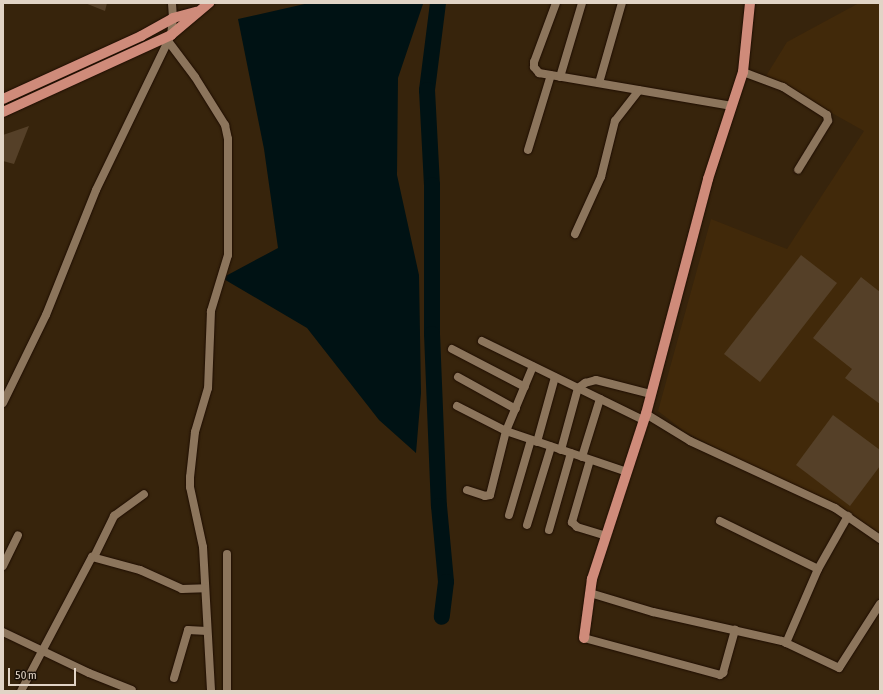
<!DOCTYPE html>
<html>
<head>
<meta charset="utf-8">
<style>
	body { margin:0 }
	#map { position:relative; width:883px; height:694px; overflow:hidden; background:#37240c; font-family:"Asap Condensed",sans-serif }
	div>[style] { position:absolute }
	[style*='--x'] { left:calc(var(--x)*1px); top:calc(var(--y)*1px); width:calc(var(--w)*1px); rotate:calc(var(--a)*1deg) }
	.built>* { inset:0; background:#41290a }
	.water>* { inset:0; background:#001214 }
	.river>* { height:16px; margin:-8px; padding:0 8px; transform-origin:8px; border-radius:8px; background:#001214 }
	.building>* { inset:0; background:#554028 }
	.roads { filter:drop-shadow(0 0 1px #1e0d00) drop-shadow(0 0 1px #1e0d00) }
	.street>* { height:8px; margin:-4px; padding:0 4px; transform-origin:4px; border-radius:4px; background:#8c755c }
	.primary>* { height:10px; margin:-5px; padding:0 5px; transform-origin:5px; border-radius:5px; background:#cf8b7a }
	span { translate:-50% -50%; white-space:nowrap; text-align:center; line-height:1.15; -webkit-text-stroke:3px #180f06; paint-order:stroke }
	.frame { position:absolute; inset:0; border:4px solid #e1d4c6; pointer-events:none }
	.scale { position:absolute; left:8px; top:668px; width:68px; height:18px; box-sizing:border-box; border:2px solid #e1d4c6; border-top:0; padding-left:5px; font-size:12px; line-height:14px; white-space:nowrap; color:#e1d4c6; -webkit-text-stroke:3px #180f06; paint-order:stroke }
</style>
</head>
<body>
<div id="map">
	<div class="built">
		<div style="clip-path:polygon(859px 3px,880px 3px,880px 534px,838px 505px,741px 461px,684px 431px,658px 411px,711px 219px,787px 249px,864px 131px,766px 76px,787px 42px)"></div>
	</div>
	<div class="water">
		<div style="clip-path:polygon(309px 3px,423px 4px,398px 78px,397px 175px,419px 275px,421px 393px,416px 453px,379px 420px,307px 328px,222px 278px,278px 248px,264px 149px,238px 19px)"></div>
	</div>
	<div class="river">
		<div style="--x:438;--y:3;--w:88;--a:97.2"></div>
		<div style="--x:427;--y:90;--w:95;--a:87"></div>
		<div style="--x:432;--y:185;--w:149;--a:90"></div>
		<div style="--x:432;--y:334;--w:172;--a:87.7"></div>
		<div style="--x:439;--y:506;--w:76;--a:84.7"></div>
		<div style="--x:446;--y:582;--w:35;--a:97"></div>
	</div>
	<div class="building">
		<div style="clip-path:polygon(85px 3px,107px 3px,105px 11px)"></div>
		<div style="clip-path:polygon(29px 126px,14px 164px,3px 161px,3px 135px)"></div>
		<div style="clip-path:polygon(801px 255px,837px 283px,760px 382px,724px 354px)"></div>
		<div style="clip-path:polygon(861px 277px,880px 292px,880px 404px,845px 378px,852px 369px,813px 338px)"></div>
		<div style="clip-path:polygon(833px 415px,880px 450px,880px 466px,850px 506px,796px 465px)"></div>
	</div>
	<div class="roads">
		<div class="street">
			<div style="--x:556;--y:3;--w:63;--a:110.4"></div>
			<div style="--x:534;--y:62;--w:5;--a:90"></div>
			<div style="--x:534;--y:67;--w:8;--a:50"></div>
			<div style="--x:539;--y:73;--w:196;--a:9.7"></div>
			<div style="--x:168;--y:41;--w:45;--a:53.1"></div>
			<div style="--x:195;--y:77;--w:57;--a:58"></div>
			<div style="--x:225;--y:125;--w:14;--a:78"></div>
			<div style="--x:228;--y:139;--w:116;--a:90"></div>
			<div style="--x:228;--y:255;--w:59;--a:106.9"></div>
			<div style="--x:211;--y:311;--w:77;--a:92.2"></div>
			<div style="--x:208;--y:388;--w:46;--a:106.5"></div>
			<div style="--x:195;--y:432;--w:45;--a:96.3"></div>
			<div style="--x:190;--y:477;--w:10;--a:90"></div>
			<div style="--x:190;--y:487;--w:61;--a:77.8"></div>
			<div style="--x:203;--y:547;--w:144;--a:86.8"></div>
			<div style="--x:743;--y:72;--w:43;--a:20.6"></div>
			<div style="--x:783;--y:87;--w:52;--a:32.5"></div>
			<div style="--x:827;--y:115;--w:6;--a:81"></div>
			<div style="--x:828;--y:121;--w:57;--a:121.5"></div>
			<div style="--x:560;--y:77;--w:77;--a:-73.4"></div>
			<div style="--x:599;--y:83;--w:83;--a:-74"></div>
			<div style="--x:528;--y:150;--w:78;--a:-73"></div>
			<div style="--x:575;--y:234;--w:63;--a:-65.5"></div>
			<div style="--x:601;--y:177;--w:58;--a:-76"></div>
			<div style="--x:615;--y:121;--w:39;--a:-52"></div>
			<div style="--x:482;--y:341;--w:179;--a:26.1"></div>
			<div style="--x:452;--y:349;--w:82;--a:27.5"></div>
			<div style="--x:458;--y:377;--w:66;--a:28.9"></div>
			<div style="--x:3;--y:403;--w:98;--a:-64"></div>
			<div style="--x:46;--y:315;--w:135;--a:-68.2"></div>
			<div style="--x:96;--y:190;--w:172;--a:-64.2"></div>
			<div style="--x:171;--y:35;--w:17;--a:-83"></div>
			<div style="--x:173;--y:18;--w:15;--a:-94"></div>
			<div style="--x:457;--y:406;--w:55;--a:27"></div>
			<div style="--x:506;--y:431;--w:128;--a:18.7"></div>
			<div style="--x:646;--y:414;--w:52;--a:31.5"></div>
			<div style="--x:690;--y:441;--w:160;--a:24.8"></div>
			<div style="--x:835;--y:508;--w:55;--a:34.6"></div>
			<div style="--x:537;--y:442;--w:67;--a:-74.5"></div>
			<div style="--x:561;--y:450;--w:64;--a:-74.7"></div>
			<div style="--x:578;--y:388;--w:9;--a:-36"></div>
			<div style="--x:585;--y:383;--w:11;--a:-15"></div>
			<div style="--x:596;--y:380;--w:57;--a:14.3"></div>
			<div style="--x:582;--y:457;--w:61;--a:-72.8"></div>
			<div style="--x:590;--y:460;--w:65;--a:106.2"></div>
			<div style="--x:572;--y:522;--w:7;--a:45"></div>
			<div style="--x:577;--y:527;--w:30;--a:17"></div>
			<div style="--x:467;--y:490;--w:19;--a:18"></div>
			<div style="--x:485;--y:496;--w:5;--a:-11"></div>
			<div style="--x:490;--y:495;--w:66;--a:-76"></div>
			<div style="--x:506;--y:431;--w:70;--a:-67.4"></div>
			<div style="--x:509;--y:515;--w:78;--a:-73.7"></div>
			<div style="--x:720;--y:521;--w:109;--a:26.1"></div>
			<div style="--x:527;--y:525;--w:82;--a:-72.9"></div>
			<div style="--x:549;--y:530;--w:80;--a:-74.1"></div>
			<div style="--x:94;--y:557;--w:46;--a:-64"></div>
			<div style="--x:114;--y:516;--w:37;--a:-36"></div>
			<div style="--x:3;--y:566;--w:34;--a:-64"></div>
			<div style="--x:590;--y:593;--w:66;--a:16.8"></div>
			<div style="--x:653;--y:612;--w:132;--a:12.7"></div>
			<div style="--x:782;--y:641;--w:63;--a:25.3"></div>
			<div style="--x:839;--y:668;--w:76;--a:-57.4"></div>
			<div style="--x:3;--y:632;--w:95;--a:25.5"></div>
			<div style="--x:89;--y:673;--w:46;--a:21.6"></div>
			<div style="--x:584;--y:638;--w:141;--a:15.2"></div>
			<div style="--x:720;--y:675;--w:4;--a:-34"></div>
			<div style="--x:723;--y:673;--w:45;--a:-74.4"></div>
			<div style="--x:786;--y:643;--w:81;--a:-66.6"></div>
			<div style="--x:818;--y:569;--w:61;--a:-60.5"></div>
			<div style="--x:174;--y:678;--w:50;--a:-73.7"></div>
			<div style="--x:188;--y:630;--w:19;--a:3"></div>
			<div style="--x:21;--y:691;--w:152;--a:-62.1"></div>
			<div style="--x:92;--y:557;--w:50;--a:15.2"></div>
			<div style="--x:140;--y:570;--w:46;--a:24.3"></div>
			<div style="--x:182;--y:589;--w:23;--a:-2"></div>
			<div style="--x:227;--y:691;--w:137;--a:-90"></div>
		</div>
		<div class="primary">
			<div style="--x:3;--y:99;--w:152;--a:-24.5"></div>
			<div style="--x:141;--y:36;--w:37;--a:-29"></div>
			<div style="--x:173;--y:18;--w:24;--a:-15"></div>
			<div style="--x:3;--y:112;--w:185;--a:-24.6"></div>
			<div style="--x:171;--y:35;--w:50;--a:-40.1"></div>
			<div style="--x:584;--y:638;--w:60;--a:-82.3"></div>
			<div style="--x:592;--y:579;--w:174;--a:-71.9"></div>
			<div style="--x:646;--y:414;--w:243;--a:-75.2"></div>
			<div style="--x:708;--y:179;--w:113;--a:-71.9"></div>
			<div style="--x:743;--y:72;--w:69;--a:-84.2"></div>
		</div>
	</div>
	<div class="frame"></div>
	<div class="scale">50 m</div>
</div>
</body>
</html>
